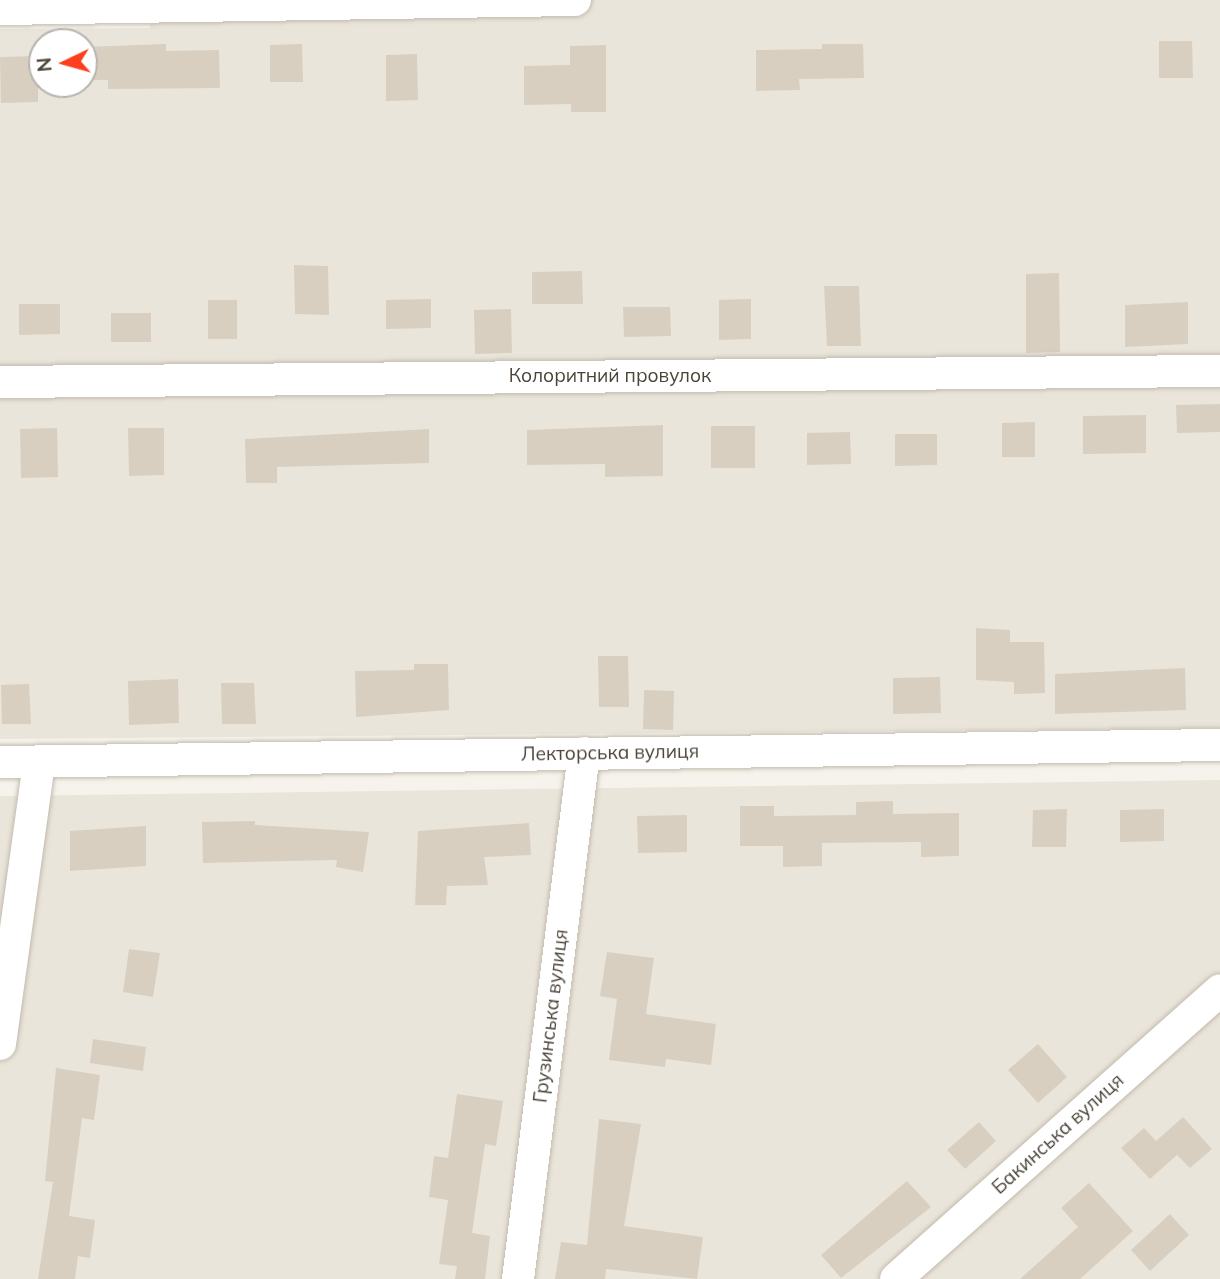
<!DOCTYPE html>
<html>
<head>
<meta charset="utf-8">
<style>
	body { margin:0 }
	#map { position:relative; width:1220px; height:1279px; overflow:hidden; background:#f6f3ec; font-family:Mulish,sans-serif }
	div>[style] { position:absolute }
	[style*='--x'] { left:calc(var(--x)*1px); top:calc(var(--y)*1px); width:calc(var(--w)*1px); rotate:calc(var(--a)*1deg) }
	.residential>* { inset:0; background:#eae5da }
	.building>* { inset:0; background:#d8cfc1 }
	.roads { filter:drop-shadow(0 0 2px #c2bbae) drop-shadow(0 0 2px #c2bbae) }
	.street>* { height:32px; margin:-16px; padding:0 16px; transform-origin:16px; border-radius:16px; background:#fff }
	span { translate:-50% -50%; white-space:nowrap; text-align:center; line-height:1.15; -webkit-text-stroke:6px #fff; paint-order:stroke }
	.street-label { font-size:19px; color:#4b4439 }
	.north { position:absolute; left:28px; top:28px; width:70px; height:70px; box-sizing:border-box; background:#fff; border:2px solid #b7b4b0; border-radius:50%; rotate:265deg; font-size:19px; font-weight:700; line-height:28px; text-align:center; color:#4b4439 }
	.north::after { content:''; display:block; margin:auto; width:24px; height:32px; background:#fc3f1d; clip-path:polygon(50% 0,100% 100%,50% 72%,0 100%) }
</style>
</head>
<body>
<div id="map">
	<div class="residential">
		<div style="clip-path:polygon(evenodd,150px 0,1220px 0,1220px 728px,0 739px,0 29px,150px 28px,150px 0,42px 42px,84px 42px,84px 84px,42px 84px,42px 42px)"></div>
		<div style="clip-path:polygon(1220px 780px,1220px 1279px,0 1279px,0 796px)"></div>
	</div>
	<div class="building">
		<div style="clip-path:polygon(1159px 41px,1192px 41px,1193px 78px,1159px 78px)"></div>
		<div style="clip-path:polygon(166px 44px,166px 51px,219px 50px,220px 88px,108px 89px,108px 80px,84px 80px,84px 47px)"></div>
		<div style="clip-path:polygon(302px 44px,303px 82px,270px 82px,270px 45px)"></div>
		<div style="clip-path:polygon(822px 44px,863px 44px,864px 78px,799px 79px,800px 90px,756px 91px,756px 50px,822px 49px)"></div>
		<div style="clip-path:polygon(606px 45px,606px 112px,571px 112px,571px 104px,524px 105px,524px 66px,570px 65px,570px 46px)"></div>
		<div style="clip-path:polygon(417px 54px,418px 100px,386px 101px,386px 55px)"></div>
		<div style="clip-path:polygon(38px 56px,38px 102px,1px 103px,0 57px)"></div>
		<div style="clip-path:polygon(294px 265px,328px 266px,329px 315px,295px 314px)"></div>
		<div style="clip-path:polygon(582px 271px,583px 304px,532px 304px,532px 272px)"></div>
		<div style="clip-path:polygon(1059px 273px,1060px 352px,1026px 353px,1026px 274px)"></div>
		<div style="clip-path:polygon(824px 286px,859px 286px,861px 346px,827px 346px)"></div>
		<div style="clip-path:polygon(431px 299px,431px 328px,386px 329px,386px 300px)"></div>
		<div style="clip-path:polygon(751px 299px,751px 339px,719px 340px,719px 300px)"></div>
		<div style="clip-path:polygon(208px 300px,237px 300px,237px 339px,208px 339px)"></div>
		<div style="clip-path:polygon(1188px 302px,1188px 344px,1125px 347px,1125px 305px)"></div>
		<div style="clip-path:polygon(19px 304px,60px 304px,60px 334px,19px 335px)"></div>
		<div style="clip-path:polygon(623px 307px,670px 307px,671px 336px,624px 337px)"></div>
		<div style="clip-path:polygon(511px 309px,512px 353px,475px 354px,474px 310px)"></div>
		<div style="clip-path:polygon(111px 313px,151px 313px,151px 342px,111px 342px)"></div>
		<div style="clip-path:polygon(1220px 404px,1220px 432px,1177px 433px,1176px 405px)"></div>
		<div style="clip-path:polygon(1146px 415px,1146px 453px,1083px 454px,1083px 416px)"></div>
		<div style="clip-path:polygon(1035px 422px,1035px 457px,1002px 457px,1002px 423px)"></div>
		<div style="clip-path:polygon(663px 425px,663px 476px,605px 477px,605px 464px,527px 465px,527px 430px)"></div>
		<div style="clip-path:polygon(711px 426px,755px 426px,755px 468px,711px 468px)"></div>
		<div style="clip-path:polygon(57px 428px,58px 477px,21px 478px,20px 429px)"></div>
		<div style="clip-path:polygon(128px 428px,164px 428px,164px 475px,129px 476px)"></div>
		<div style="clip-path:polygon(429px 429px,429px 463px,277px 467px,277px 483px,246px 483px,245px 439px)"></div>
		<div style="clip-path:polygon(850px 432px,851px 464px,807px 465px,807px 433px)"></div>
		<div style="clip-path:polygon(895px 434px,937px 434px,937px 465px,895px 466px)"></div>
		<div style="clip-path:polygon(976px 628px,1010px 630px,1010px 642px,1044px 642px,1045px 693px,1014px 694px,1014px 682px,976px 680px)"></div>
		<div style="clip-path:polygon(598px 656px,628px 656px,629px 707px,599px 707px)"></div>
		<div style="clip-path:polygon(414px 664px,448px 664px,449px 710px,356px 717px,355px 671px,414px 670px)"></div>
		<div style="clip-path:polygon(1185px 668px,1186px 710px,1055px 714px,1055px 674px)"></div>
		<div style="clip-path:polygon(940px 677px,941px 713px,893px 714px,893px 678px)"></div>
		<div style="clip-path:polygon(178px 679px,179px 723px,129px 725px,128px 681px)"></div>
		<div style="clip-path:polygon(221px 683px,254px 683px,256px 724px,222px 724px)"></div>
		<div style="clip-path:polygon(29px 684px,31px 724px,2px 724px,1px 685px)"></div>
		<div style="clip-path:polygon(644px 690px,674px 691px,673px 730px,643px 729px)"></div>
		<div style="clip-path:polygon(893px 801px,893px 814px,959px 813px,959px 856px,921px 857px,921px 842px,822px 843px,822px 866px,783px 867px,783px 846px,740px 846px,740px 806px,774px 806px,774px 816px,856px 815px,856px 802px)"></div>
		<div style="clip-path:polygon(1067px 809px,1066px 847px,1032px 847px,1033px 810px)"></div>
		<div style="clip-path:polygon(1164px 809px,1164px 841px,1120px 842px,1120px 810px)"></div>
		<div style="clip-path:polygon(687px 815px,687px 852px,638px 853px,637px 816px)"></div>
		<div style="clip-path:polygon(255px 821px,255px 825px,369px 832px,363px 872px,336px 867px,337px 860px,203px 863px,202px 822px)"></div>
		<div style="clip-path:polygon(529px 823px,531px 855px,484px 857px,488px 885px,447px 886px,446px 905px,415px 905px,418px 831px)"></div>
		<div style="clip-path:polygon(146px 826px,146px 866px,70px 871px,70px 831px)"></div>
		<div style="clip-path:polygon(129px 949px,160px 953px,153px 997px,123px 992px)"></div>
		<div style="clip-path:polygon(607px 952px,654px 958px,646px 1014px,716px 1024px,711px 1065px,666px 1059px,665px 1067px,609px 1060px,617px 999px,600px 996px)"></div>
		<div style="clip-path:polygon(93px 1039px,146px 1047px,143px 1071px,90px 1063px)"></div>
		<div style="clip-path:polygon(1038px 1044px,1067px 1077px,1038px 1103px,1008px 1070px)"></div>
		<div style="clip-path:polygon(56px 1068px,100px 1075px,94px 1120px,82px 1118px,69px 1216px,95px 1220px,90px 1258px,78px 1256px,75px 1279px,38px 1279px,53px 1182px,45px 1181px)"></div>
		<div style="clip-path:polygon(457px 1094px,503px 1101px,496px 1146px,485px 1144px,472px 1233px,490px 1236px,485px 1279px,455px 1279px,457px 1266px,439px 1264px,448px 1200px,429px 1197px,434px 1156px,448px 1158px)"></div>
		<div style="clip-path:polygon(1183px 1117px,1212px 1149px,1190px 1168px,1177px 1155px,1150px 1179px,1121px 1148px,1144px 1128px,1156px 1141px)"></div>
		<div style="clip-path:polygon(599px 1119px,641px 1124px,624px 1226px,703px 1237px,697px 1279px,606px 1269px,605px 1279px,555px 1279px,561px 1242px,587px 1245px)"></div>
		<div style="clip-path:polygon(979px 1122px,996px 1141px,965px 1169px,947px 1150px)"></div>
		<div style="clip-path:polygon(907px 1181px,931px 1207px,841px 1278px,821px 1255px)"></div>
		<div style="clip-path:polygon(1089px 1183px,1133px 1231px,1080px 1279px,1020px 1279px,1078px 1227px,1061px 1208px)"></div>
		<div style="clip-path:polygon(1170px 1214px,1189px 1235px,1150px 1271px,1131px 1250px)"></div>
	</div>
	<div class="roads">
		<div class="street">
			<div style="--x:0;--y:9;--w:575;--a:-0.9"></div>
			<div style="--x:0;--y:382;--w:1220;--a:-0.52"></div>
			<div style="--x:0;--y:762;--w:1220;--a:-0.8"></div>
			<div style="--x:0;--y:1044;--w:285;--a:-82.1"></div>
			<div style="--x:518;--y:1279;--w:530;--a:-82.85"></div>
			<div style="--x:896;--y:1279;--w:434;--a:-41.7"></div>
		</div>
	</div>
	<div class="street-label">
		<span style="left:610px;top:376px">Колоритний провулок</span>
		<span style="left:610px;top:753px;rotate:-1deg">Лекторська вулиця</span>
		<span style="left:551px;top:1016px;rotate:-83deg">Грузинська вулиця</span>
		<span style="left:1058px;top:1134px;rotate:-42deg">Бакинська вулиця</span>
	</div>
	<div class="north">N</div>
</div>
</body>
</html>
